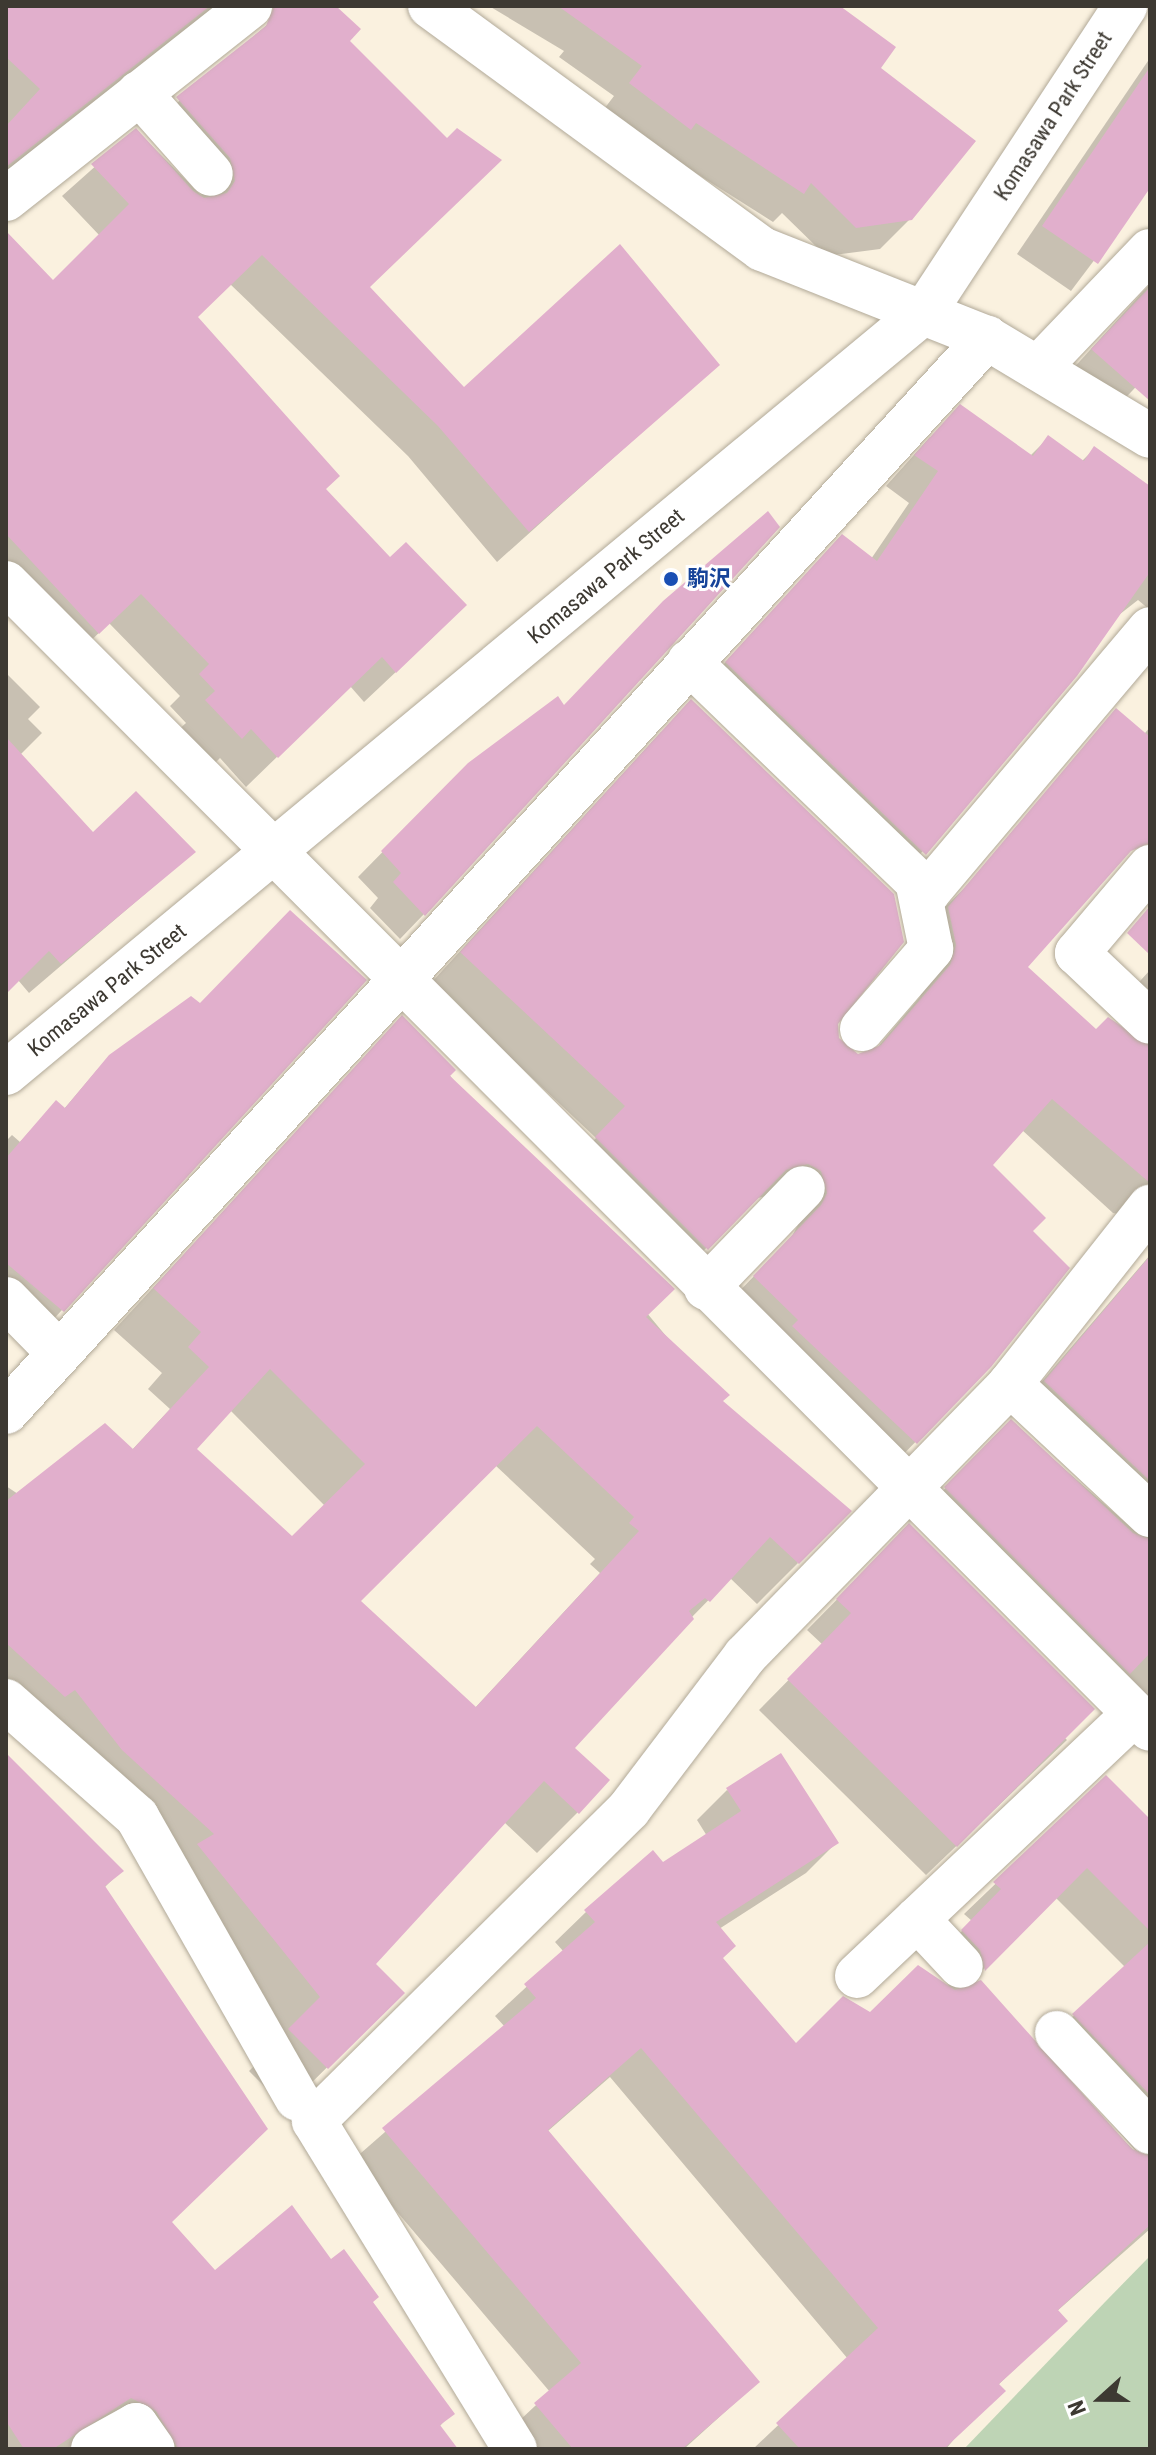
<!DOCTYPE html>
<html>
<head>
<meta charset="utf-8">
<style>
	body { margin:0 }
	#map { position:relative; width:1156px; height:2455px; overflow:hidden; background:#faf1df; font-family:"Roboto Condensed","Noto Sans JP",sans-serif }
	div>[style] { position:absolute }
	[style*='--x'] { left:calc(var(--x)*1px); top:calc(var(--y)*1px); width:calc(var(--w)*1px); rotate:calc(var(--a)*1deg) }
	.green>* { inset:0; background:#bed4b5 }
	.shadow>* { inset:0; background:#0003 }
	.building>* { inset:0; background:#e1afcc }
	.roads { filter:drop-shadow(0 0 2px #b1a998) drop-shadow(0 0 2px #b1a998) }
	.minor>* { height:44px; margin:-22px; padding:0 22px; transform-origin:22px; border-radius:22px; background:#fff }
	.dots>* { width:22px; height:22px; translate:-50% -50%; box-sizing:border-box; border:4px solid #fff; border-radius:50% }
	span { translate:-50% -50%; white-space:nowrap; text-align:center; line-height:1.15; -webkit-text-stroke:6px #fff; paint-order:stroke }
	.street-label { font-size:22px; color:#3d3932 }
	.transit-label { font-size:22px; color:#164399; font-weight:700 }
	.left { translate:0 -50%; text-align:left }
	.frame { position:absolute; inset:0; border:8px solid #3d3932; pointer-events:none }
	.north { position:absolute; left:1060px; top:2359px; width:80px; height:80px; -webkit-text-stroke:6px #fff; paint-order:stroke; rotate:249deg; font-size:22px; font-weight:700; line-height:32px; text-align:center; color:#3d3932 }
	.north::after { content:''; display:block; margin:auto; width:28px; height:36px; background:#3d3932; clip-path:polygon(50% 0,100% 100%,50% 72%,0 100%) }
</style>
</head>
<body>
<div id="map">
	<div class="green">
		<div style="clip-path:polygon(1150px 2256px,1150px 2449px,964px 2449px,1106px 2301px)"></div>
	</div>
	<div class="shadow">
		<div style="clip-path:polygon(6px 6px,215px 6px,6px 177px)"></div>
		<div style="clip-path:polygon(308px 6px,333px 6px,347px 41px,367px 288px,464px 389px,717px 365px,497px 562px,408px 456px,230px 284px,195px 317px,434px 636px,364px 702px,350px 686px,246px 787px,220px 758px,210px 768px,176px 732px,186px 723px,170px 706px,180px 696px,109px 623px,67px 664px,6px 601px,6px 234px,53px 283px,100px 236px,62px 196px,136px 130px,202px 196px,147px 129px,269px 23px)"></div>
		<div style="clip-path:polygon(489px 6px,837px 6px,878px 68px,910px 219px,880px 249px,826px 256px,782px 213px,773px 222px,601px 113px,614px 96px,559px 57px,564px 51px)"></div>
		<div style="clip-path:polygon(1150px 58px,1150px 186px,1071px 291px,1017px 254px)"></div>
		<div style="clip-path:polygon(1150px 284px,1150px 372px,1114px 410px,1070px 372px)"></div>
		<div style="clip-path:polygon(930px 437px,1030px 456px,1048px 438px,1081px 462px,1095px 448px,1150px 491px,1150px 610px,1138px 600px,1115px 618px,1076px 675px,894px 884px,696px 694px,842px 537px,871px 559px,909px 503px,886px 486px)"></div>
		<div style="clip-path:polygon(6px 673px,40px 707px,28px 719px,42px 733px,20px 755px,93px 834px,194px 852px,29px 993px,18px 980px,6px 991px)"></div>
		<div style="clip-path:polygon(1150px 727px,1150px 807px,1025px 967px,1096px 1032px,1139px 1044px,1113px 1011px,1150px 970px,1150px 1243px,1134px 1217px,1113px 1213px,1022px 1130px,990px 1165px,1030px 1231px,990px 1366px,885px 1473px,724px 1307px,791px 1238px,798px 1225px,791px 1201px,777px 1193px,754px 1199px,676px 1279px,566px 1169px,596px 1138px,431px 983px,661px 732px,835px 1024px,837px 1039px,856px 1056px,876px 1049px,920px 997px,926px 976px,918px 939px,948px 904px,979px 874px,1010px 897px)"></div>
		<div style="clip-path:polygon(469px 764px,424px 914px,400px 939px,370px 908px,378px 898px,358px 877px)"></div>
		<div style="clip-path:polygon(200px 1006px,62px 1310px,49px 1324px,6px 1286px,6px 1141px,12px 1135px,20px 1142px,56px 1102px,64px 1109px,97px 1070px)"></div>
		<div style="clip-path:polygon(evenodd,402px 1018px,720px 1401px,798px 1563px,757px 1604px,730px 1578px,691px 1618px,573px 1748px,578px 1812px,537px 1853px,504px 1822px,373px 1964px,402px 1993px,286px 2108px,249px 2071px,281px 2039px,171px 1873px,6px 1720px,6px 1486px,18px 1494px,132px 1450px,170px 1409px,148px 1389px,162px 1373px,114px 1330px,402px 1018px,230px 1410px,325px 1506px,292px 1539px,194px 1449px,230px 1410px,402px 1018px,495px 1465px,595px 1559px,590px 1564px,600px 1573px,474px 1709px,358px 1601px,495px 1465px)"></div>
		<div style="clip-path:polygon(1150px 1255px,1150px 1741px,915px 1519px,1011px 1422px,1143px 1538px,1015px 1413px)"></div>
		<div style="clip-path:polygon(909px 1526px,946px 1620px,1067px 1740px,926px 1875px,759px 1710px,823px 1645px,807px 1630px)"></div>
		<div style="clip-path:polygon(6px 1756px,121px 1871px,104px 1888px,170px 2223px,215px 2272px,331px 2261px,371px 2302px,452px 2413px,439px 2427px,455px 2449px,143px 2449px,110px 2422px,66px 2449px,6px 2449px)"></div>
		<div style="clip-path:polygon(evenodd,1106px 1778px,1150px 1822px,1150px 2229px,1056px 2312px,1065px 2321px,998px 2385px,946px 2449px,753px 2449px,848px 2359px,610px 2077px,548px 2131px,758px 2382px,684px 2449px,517px 2449px,505px 2434px,550px 2392px,353px 2160px,505px 2027px,495px 2016px,564px 1952px,555px 1942px,586px 1912px,707px 1836px,697px 1820px,727px 1790px,836px 1843px,806px 1873px,719px 1929px,721px 1958px,795px 2046px,952px 1991px,932px 1961px,972px 1921px,964px 1914px,1106px 1778px,1055px 1897px,1125px 1967px,1043px 2045px,1141px 2157px,965px 1988px,1055px 1897px)"></div>
	</div>
	<div class="building">
		<div style="clip-path:polygon(6px 6px,210px 6px,6px 167px,6px 126px,40px 89px,6px 57px)"></div>
		<div style="clip-path:polygon(274px 6px,336px 6px,361px 29px,350px 41px,447px 138px,457px 128px,502px 160px,370px 287px,464px 387px,620px 244px,720px 365px,529px 532px,438px 426px,262px 255px,198px 317px,340px 476px,326px 489px,390px 557px,406px 542px,467px 605px,396px 673px,382px 657px,278px 758px,251px 729px,242px 739px,205px 700px,215px 691px,199px 674px,209px 664px,141px 594px,99px 634px,6px 534px,6px 231px,53px 280px,129px 204px,91px 164px,136px 128px,193px 191px,204px 198px,227px 193px,235px 181px,230px 158px,176px 97px,266px 26px)"></div>
		<div style="clip-path:polygon(558px 6px,840px 6px,896px 47px,881px 68px,976px 141px,912px 220px,856px 228px,811px 183px,804px 194px,696px 123px,691px 130px,629px 83px,642px 66px)"></div>
		<div style="clip-path:polygon(1150px 67px,1150px 188px,1098px 264px,1042px 226px)"></div>
		<div style="clip-path:polygon(1150px 287px,1150px 401px,1091px 349px)"></div>
		<div style="clip-path:polygon(960px 404px,1033px 456px,1048px 435px,1084px 461px,1094px 446px,1150px 486px,1150px 572px,1077px 676px,926px 855px,725px 662px,842px 534px,877px 561px,938px 471px,914px 455px)"></div>
		<div style="clip-path:polygon(768px 511px,780px 527px,425px 916px,393px 882px,401px 873px,381px 851px,468px 763px,558px 696px,564px 705px,663px 601px)"></div>
		<div style="clip-path:polygon(691px 699px,894px 894px,904px 942px,838px 1024px,839px 1038px,858px 1054px,881px 1045px,950px 965px,956px 945px,948px 907px,1116px 708px,1150px 737px,1150px 843px,1131px 851px,1028px 967px,1096px 1029px,1108px 1017px,1150px 1046px,1150px 1183px,1052px 1099px,993px 1165px,1046px 1218px,1033px 1231px,1070px 1268px,991px 1367px,917px 1444px,792px 1326px,798px 1320px,753px 1276px,821px 1205px,827px 1193px,821px 1171px,808px 1164px,786px 1170px,708px 1250px,595px 1137px,625px 1106px,460px 952px)"></div>
		<div style="clip-path:polygon(6px 737px,93px 832px,136px 791px,196px 852px,61px 964px,49px 951px,6px 994px)"></div>
		<div style="clip-path:polygon(1150px 906px,1150px 955px,1127px 933px)"></div>
		<div style="clip-path:polygon(290px 910px,367px 980px,64px 1312px,6px 1263px,6px 1158px,56px 1100px,65px 1108px,109px 1055px,191px 996px,200px 1003px)"></div>
		<div style="clip-path:polygon(evenodd,402px 1015px,456px 1070px,450px 1076px,675px 1289px,646px 1317px,730px 1395px,723px 1401px,852px 1511px,799px 1564px,770px 1537px,710px 1602px,705px 1598px,689px 1611px,694px 1619px,575px 1748px,610px 1780px,579px 1814px,544px 1781px,376px 1964px,405px 1993px,328px 2069px,288px 2029px,320px 1997px,197px 1844px,214px 1834px,122px 1750px,75px 1690px,65px 1697px,6px 1643px,6px 1501px,105px 1423px,133px 1449px,209px 1367px,188px 1347px,201px 1332px,153px 1288px,402px 1015px,270px 1369px,365px 1464px,292px 1536px,197px 1449px,270px 1369px,402px 1015px,537px 1426px,634px 1517px,629px 1523px,639px 1531px,476px 1707px,361px 1601px,537px 1426px)"></div>
		<div style="clip-path:polygon(1150px 1256px,1150px 1481px,1044px 1381px)"></div>
		<div style="clip-path:polygon(1011px 1419px,1133px 1533px,1150px 1539px,1150px 1653px,1130px 1674px,944px 1487px)"></div>
		<div style="clip-path:polygon(909px 1523px,1095px 1709px,957px 1847px,787px 1679px,851px 1613px,836px 1599px)"></div>
		<div style="clip-path:polygon(6px 1753px,124px 1871px,105px 1886px,268px 2129px,172px 2222px,215px 2270px,292px 2205px,331px 2259px,344px 2249px,379px 2297px,373px 2302px,455px 2414px,440px 2425px,458px 2449px,178px 2449px,156px 2411px,131px 2398px,53px 2449px,24px 2449px,6px 2421px)"></div>
		<div style="clip-path:polygon(781px 1753px,839px 1843px,716px 1922px,736px 1946px,723px 1958px,796px 2043px,843px 1996px,870px 2012px,918px 1965px,955px 1990px,981px 1980px,1132px 2149px,1150px 2156px,1150px 2225px,1058px 2310px,1068px 2321px,999px 2384px,1006px 2391px,944px 2449px,800px 2449px,776px 2423px,878px 2328px,641px 2048px,548px 2130px,760px 2382px,682px 2449px,573px 2449px,534px 2403px,581px 2363px,382px 2128px,536px 1998px,524px 1984px,595px 1922px,584px 1910px,653px 1850px,663px 1862px,741px 1811px,726px 1788px)"></div>
		<div style="clip-path:polygon(1106px 1775px,1150px 1819px,1150px 1931px,1087px 1868px,985px 1971px,980px 1950px,961px 1930px,1001px 1889px,993px 1882px)"></div>
		<div style="clip-path:polygon(1150px 1942px,1150px 2095px,1072px 2014px)"></div>
	</div>
	<div class="roads">
		<div class="minor">
			<div style="--x:430;--y:6;--w:411;--a:36.2"></div>
			<div style="--x:762;--y:249;--w:242;--a:21.6"></div>
			<div style="--x:987;--y:338;--w:190;--a:31"></div>
			<div style="--x:139;--y:93;--w:108;--a:48.4"></div>
			<div style="--x:6;--y:199;--w:311;--a:-38.3"></div>
			<div style="--x:1038;--y:368;--w:162;--a:-46.3"></div>
			<div style="--x:6;--y:583;--w:1619;--a:45.05"></div>
			<div style="--x:689;--y:662;--w:332;--a:43.9"></div>
			<div style="--x:928;--y:892;--w:344;--a:-49.8"></div>
			<div style="--x:1150;--y:867;--w:113;--a:130.3"></div>
			<div style="--x:1077;--y:953;--w:100;--a:43.4"></div>
			<div style="--x:862;--y:1029;--w:106;--a:-49.2"></div>
			<div style="--x:931;--y:949;--w:69;--a:-101.6"></div>
			<div style="--x:6;--y:1073;--w:1194;--a:-39.66"></div>
			<div style="--x:925;--y:311;--w:365;--a:-56.7"></div>
			<div style="--x:706;--y:1288;--w:139;--a:-45.9"></div>
			<div style="--x:6;--y:1299;--w:74;--a:45.5"></div>
			<div style="--x:1010;--y:1384;--w:192;--a:43.1"></div>
			<div style="--x:6;--y:1412;--w:1455;--a:-47.59"></div>
			<div style="--x:6;--y:1701;--w:175;--a:41.5"></div>
			<div style="--x:137;--y:1817;--w:324;--a:60.4"></div>
			<div style="--x:917;--y:1919;--w:64;--a:46.9"></div>
			<div style="--x:857;--y:1976;--w:381;--a:-43.4"></div>
			<div style="--x:1057;--y:2033;--w:136;--a:46.8"></div>
			<div style="--x:93;--y:2449;--w:49;--a:-29.2"></div>
			<div style="--x:136;--y:2425;--w:29;--a:55"></div>
			<div style="--x:515;--y:2449;--w:385;--a:-121.5"></div>
			<div style="--x:314;--y:2121;--w:443;--a:-44.7"></div>
			<div style="--x:629;--y:1809;--w:192;--a:-52.8"></div>
			<div style="--x:745;--y:1656;--w:380;--a:-45.7"></div>
			<div style="--x:1010;--y:1384;--w:226;--a:-51.7"></div>
		</div>
	</div>
	<div class="dots">
		<div style="left:671px;top:579px;background:#1a4fb4"></div>
	</div>
	<div class="street-label">
		<span style="left:1053px;top:116px;rotate:-57deg">Komasawa Park Street</span>
		<span style="left:606px;top:576px;rotate:-40deg">Komasawa Park Street</span>
		<span style="left:107px;top:990px;rotate:-39deg">Komasawa Park Street</span>
	</div>
	<div class="transit-label">
		<span class="left" style="left:687px;top:579px">駒沢</span>
	</div>
	<div class="frame"></div>
	<div class="north">N</div>
</div>
</body>
</html>
